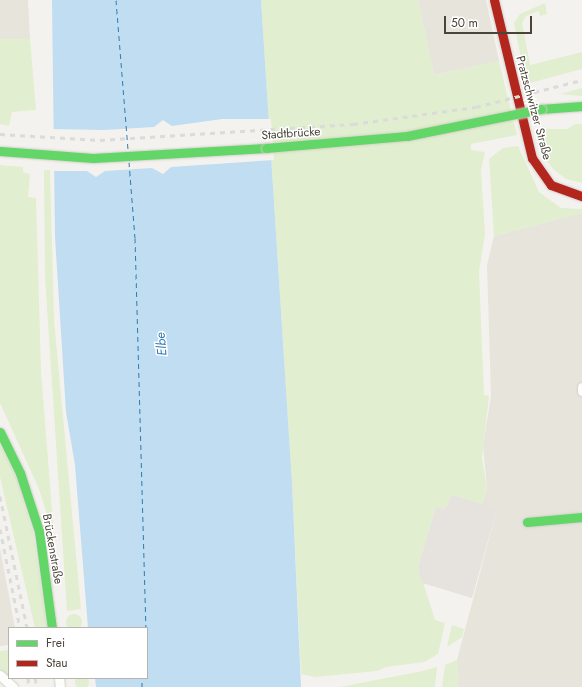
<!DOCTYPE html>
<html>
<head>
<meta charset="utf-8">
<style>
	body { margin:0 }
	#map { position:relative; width:582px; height:687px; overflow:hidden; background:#f4f2ee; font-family:Jost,sans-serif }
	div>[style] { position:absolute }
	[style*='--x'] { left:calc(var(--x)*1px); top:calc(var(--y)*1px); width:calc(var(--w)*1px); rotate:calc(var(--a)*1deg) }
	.residential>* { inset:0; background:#e7e4dc }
	.green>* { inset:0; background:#e1eecf }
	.round { border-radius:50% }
	.parking>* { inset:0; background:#e6e3df }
	.water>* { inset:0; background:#c0ddf1 }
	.pier>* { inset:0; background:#f4f2ee }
	.ferry>* { height:1px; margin-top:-0.5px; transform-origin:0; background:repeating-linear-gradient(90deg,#2e7ab2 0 5px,transparent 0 9px) }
	.roads { filter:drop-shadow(0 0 1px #d2d0cb) drop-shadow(0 0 1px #d2d0cb) }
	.street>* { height:9px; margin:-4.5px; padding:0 4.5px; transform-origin:4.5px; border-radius:4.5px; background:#fdfdfc }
	.fast>* { height:9px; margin:-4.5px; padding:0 4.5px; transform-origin:4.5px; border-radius:4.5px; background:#63d668 }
	.jam>* { height:9px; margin:-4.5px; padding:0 4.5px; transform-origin:4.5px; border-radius:4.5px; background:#b3261e }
	.rail>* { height:3px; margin-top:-1.5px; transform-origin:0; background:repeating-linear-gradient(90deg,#dbdbda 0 5px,transparent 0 10px) }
	.bridges { filter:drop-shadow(0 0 1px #d3cfc5) drop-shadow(0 0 1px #d3cfc5) }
	.fast-bridge>* { height:9px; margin:-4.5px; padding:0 4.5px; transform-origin:4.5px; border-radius:4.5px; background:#63d668 }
	span { translate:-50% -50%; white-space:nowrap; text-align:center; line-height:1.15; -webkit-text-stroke:3px #fff; paint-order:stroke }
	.street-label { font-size:12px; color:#4b4439 }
	.water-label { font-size:13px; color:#2e7ab2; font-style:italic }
	.legend { position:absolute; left:8px; top:627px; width:140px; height:52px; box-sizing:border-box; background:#fff; border:1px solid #b7b4b0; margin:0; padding:5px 7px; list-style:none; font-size:12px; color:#4b4439 }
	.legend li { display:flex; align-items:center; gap:8px; height:20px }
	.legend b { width:20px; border:1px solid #b7b4b0 }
	.scale { position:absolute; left:444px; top:16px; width:88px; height:18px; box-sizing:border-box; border:2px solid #4b4439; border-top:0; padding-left:5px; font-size:12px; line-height:14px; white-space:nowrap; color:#4b4439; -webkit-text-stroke:3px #fff; paint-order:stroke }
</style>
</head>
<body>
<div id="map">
	<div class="residential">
		<div style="clip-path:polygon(0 0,28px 0,30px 39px,0 39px)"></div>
		<div style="clip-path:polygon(418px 0,486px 0,499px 61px,434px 75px)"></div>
		<div style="clip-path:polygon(582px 213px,582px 687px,458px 687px,457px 660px,497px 508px,482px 504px,487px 489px,483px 446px,491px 396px,487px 265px,494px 236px)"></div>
		<div style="clip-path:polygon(0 548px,15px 628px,9px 628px,9px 645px,0 646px)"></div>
	</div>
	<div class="green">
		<div style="clip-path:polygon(261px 0,418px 0,434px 75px,499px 61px,506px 91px,517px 135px,471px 144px,471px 150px,485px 152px,481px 170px,485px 234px,479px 272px,484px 395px,489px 396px,482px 458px,487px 489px,482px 504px,452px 495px,445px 509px,436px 507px,418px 566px,435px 620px,445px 623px,438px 654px,424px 662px,386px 667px,377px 671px,315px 677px,301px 674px,292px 483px)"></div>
		<div style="clip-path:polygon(545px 3px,547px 14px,540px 16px,539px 11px,526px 16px,522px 23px,530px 65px,582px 52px,582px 69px,526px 84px,514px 23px,520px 14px)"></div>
		<div style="clip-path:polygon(0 39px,30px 39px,36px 110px,12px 112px,9px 126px,0 124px)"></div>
		<div style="clip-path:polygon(582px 88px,582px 96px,560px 94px)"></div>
		<div style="clip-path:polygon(575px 124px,582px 124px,582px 183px,566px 179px,553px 169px,541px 153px,539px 141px,539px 129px,567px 129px)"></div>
		<div style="clip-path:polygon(518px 146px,539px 192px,561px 208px,582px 209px,582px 213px,494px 236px,489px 159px,503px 148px)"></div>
		<div style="clip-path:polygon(0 165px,23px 167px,23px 172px,30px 174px,28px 197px,36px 198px,41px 371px,53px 523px,50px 524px,39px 489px,0 403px)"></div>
		<div style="clip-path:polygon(44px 170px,50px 170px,54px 321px,81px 609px,67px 611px,45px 277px)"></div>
		<div style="clip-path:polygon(0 445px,15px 474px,33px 532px,47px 628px,35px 628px,0 477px)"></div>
		<div class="round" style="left:66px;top:614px;width:16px;height:16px"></div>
		<div style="clip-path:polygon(452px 625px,464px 629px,462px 637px,447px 647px)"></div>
		<div style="clip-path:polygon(9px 650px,9px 677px,0 670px,0 651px)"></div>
		<div style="clip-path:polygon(457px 660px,458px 687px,442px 687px,445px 665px)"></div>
		<div style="clip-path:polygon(437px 667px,435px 687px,340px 687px,423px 671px)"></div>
		<div class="round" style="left:75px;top:675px;width:14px;height:14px"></div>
	</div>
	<div class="parking">
		<div style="clip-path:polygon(452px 495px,497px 508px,472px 598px,422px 583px,418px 566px,436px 507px,445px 509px)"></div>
	</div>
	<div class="water">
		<div style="clip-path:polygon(52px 0,261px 0,292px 483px,301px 687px,96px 687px,95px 678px,147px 678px,147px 628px,88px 628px,75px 465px,66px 412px,55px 237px)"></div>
	</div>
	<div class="pier">
		<div style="clip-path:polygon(222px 119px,271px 119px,274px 160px,171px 167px,163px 174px,152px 168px,105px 171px,96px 177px,87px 171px,52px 171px,52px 129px,104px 130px,154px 127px,163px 120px,172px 126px)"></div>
	</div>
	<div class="ferry">
		<div style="--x:116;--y:0;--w:149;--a:85.4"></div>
		<div style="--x:129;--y:162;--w:76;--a:85.5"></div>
		<div style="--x:135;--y:238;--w:390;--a:88.4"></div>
		<div style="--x:142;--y:687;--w:9;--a:-90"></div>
	</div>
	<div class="roads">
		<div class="street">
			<div style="--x:582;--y:387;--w:4;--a:90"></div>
			<div style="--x:0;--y:675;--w:18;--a:43"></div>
			<div style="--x:59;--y:678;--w:9;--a:84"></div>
		</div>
		<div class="fast">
			<div style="--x:541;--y:109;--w:41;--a:-4.2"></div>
			<div style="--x:0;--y:151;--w:93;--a:4.3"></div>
			<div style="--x:93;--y:158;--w:173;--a:-3.3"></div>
			<div style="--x:0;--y:432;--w:46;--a:64"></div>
			<div style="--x:20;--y:473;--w:61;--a:71.9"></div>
			<div style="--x:39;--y:531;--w:98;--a:82.4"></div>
			<div style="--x:527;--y:522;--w:55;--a:-5.2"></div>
		</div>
		<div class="jam">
			<div style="--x:494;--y:0;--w:163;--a:76.5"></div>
			<div style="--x:532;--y:158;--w:33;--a:55"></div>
			<div style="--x:551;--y:185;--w:33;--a:20"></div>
		</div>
	</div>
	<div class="rail">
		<div style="--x:0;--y:134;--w:100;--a:3.4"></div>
		<div style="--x:100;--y:140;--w:254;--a:-3.6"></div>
		<div style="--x:353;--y:124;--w:124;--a:-7.9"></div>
		<div style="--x:476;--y:107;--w:109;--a:-14.3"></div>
		<div style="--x:0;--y:496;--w:135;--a:78.4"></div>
		<div style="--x:0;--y:529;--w:101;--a:78.6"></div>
		<div style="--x:28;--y:678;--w:9;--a:84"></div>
		<div style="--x:35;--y:678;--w:9;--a:77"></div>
	</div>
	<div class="bridges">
		<div class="fast-bridge">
			<div style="--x:266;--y:148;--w:142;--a:-4.9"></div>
			<div style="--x:407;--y:136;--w:137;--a:-11.4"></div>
		</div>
	</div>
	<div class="street-label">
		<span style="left:533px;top:108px;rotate:75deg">Pratzschwitzer Straße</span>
		<span style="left:291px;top:134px;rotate:-4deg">Stadtbrücke</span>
		<span style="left:52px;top:549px;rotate:80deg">Brückenstraße</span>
	</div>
	<div class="water-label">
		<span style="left:162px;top:344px;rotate:-95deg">Elbe</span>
	</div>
	<ul class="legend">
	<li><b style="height:5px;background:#63d668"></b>Frei</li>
	<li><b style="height:5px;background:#b3261e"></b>Stau</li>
	</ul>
	<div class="scale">50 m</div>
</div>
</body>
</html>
